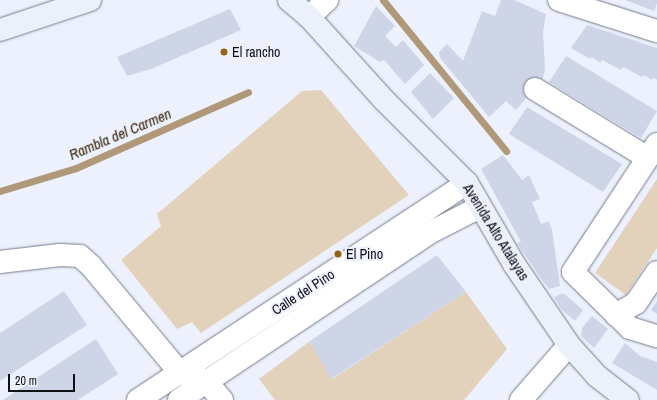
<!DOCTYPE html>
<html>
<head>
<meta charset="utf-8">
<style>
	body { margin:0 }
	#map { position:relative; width:657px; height:400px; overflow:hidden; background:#edf1fd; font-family:"Archivo Narrow",sans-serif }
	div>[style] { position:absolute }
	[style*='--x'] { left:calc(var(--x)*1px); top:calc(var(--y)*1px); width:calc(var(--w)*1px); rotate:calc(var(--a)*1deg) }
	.green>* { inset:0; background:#e2d2bc }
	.stream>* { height:7px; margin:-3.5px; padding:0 3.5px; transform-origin:3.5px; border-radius:3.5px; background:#b09979 }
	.building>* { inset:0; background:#ced5e7 }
	.roads { filter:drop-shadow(0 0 1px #757b8b) drop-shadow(0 0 1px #757b8b) }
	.minor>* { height:22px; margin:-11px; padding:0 11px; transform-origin:11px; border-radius:11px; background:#fff }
	.secondary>* { height:22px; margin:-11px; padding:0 11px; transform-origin:11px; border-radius:11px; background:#ecf0fa }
	.dots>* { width:11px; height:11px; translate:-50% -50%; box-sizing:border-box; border:2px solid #edf1fd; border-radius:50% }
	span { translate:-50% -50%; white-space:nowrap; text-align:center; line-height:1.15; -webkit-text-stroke:4px #edf1fd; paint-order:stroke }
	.poi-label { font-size:14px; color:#0f1117 }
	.left { translate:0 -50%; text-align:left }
	.street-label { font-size:14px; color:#0f1117 }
	.water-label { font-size:15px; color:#39280b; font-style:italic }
	.scale { position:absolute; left:8px; top:374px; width:67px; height:18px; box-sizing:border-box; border:2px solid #0f1117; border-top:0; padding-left:5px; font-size:12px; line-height:14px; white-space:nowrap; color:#0f1117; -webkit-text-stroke:3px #edf1fd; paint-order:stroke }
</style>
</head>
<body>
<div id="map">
	<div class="green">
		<div style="clip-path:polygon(321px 90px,409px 195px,201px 333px,192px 322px,177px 329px,121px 260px,161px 226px,157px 214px,302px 91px)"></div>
		<div style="clip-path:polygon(657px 179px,657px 248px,626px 295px,595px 273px)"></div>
		<div style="clip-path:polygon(466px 292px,507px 349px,464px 400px,275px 400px,259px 379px,310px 341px,332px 379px)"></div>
	</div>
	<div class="stream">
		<div style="--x:383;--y:0;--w:195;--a:50.8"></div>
		<div style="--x:0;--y:191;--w:79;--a:-16.8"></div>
		<div style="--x:76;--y:168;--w:188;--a:-23.8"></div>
	</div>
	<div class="building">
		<div style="clip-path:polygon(501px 0,514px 0,546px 14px,543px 32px,545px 69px,543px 78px,516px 110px,506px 101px,489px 117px,440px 58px,439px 52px,447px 44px,463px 61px,482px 11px,495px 16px)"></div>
		<div style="clip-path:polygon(625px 0,657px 0,657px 3px,654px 11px)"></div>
		<div style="clip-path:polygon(376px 6px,395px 26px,385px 36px,396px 47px,403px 40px,424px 65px,405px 84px,384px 60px,380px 62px,354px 46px)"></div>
		<div style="clip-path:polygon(230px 9px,241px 30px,151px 69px,127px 76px,117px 57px)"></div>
		<div style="clip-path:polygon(587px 25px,657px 48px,657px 80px,654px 78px,652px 80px,644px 75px,642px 77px,623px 67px,621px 70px,602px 60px,600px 63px,592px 57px,590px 59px,571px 48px)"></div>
		<div style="clip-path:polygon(566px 56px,657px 111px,641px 138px,549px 82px)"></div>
		<div style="clip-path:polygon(430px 73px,454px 98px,433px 119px,411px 92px)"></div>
		<div style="clip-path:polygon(527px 107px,622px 164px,603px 192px,509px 134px)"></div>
		<div style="clip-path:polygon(503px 155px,522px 180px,529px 175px,540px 199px,532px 202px,541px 224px,549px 221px,552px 230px,560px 286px,549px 289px,542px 280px,517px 243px,521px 242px,481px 169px)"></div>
		<div style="clip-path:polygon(437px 255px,466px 292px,331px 379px,310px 341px)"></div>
		<div style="clip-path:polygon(64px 291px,87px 325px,0 381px,0 333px)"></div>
		<div style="clip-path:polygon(563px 293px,583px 310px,575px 321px,561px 309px,554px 297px)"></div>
		<div style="clip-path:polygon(657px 301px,657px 314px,651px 310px)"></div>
		<div style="clip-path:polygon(592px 316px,608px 329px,594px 348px,581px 336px,582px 328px)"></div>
		<div style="clip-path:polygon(96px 339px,118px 374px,78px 400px,3px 400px)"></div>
		<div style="clip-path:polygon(625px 343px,640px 356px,657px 362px,657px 390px,612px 363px)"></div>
	</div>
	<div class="roads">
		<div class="minor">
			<div style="--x:559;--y:0;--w:103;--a:17.6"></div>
			<div style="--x:309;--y:17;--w:25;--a:-43"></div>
			<div style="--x:535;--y:89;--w:132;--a:31.4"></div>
			<div style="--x:657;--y:144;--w:153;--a:123.3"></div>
			<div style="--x:573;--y:272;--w:80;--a:44.5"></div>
			<div style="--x:630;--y:328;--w:28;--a:17"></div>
			<div style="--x:0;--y:262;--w:60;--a:-6.7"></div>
			<div style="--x:60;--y:255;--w:20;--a:3"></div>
			<div style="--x:80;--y:256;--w:15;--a:42"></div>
			<div style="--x:91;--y:266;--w:139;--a:50.2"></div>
			<div style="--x:180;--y:373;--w:27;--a:17"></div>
			<div style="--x:206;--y:381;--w:25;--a:50"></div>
			<div style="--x:616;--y:315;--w:23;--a:-31"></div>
			<div style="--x:636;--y:303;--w:37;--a:-56"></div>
			<div style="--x:138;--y:400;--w:394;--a:-33.4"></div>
			<div style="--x:179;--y:400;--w:303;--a:-33.7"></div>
			<div style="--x:431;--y:232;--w:55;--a:-27"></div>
			<div style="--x:521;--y:400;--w:73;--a:-48.9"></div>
		</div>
		<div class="secondary">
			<div style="--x:289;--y:0;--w:26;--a:40"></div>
			<div style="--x:309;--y:17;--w:112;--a:47.9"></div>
			<div style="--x:384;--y:100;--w:117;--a:45"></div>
			<div style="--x:467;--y:183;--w:94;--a:59.9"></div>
			<div style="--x:514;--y:264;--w:98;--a:55.8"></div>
			<div style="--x:569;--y:345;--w:42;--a:47.9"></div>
			<div style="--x:597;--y:376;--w:39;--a:38"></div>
			<div style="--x:0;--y:30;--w:95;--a:-18.4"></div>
		</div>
	</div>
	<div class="dots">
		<div style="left:224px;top:52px;background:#936511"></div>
		<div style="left:338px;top:254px;background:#936511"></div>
	</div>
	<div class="poi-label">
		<span class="left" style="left:232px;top:52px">El rancho</span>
		<span class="left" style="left:346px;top:254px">El Pino</span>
	</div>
	<div class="street-label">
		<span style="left:496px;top:232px;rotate:58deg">Avenida Alto Atalayas</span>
		<span style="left:303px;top:292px;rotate:-33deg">Calle del Pino</span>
	</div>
	<div class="water-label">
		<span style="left:120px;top:134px;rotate:-23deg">Rambla del Carmen</span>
	</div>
	<div class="scale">20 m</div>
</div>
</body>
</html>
